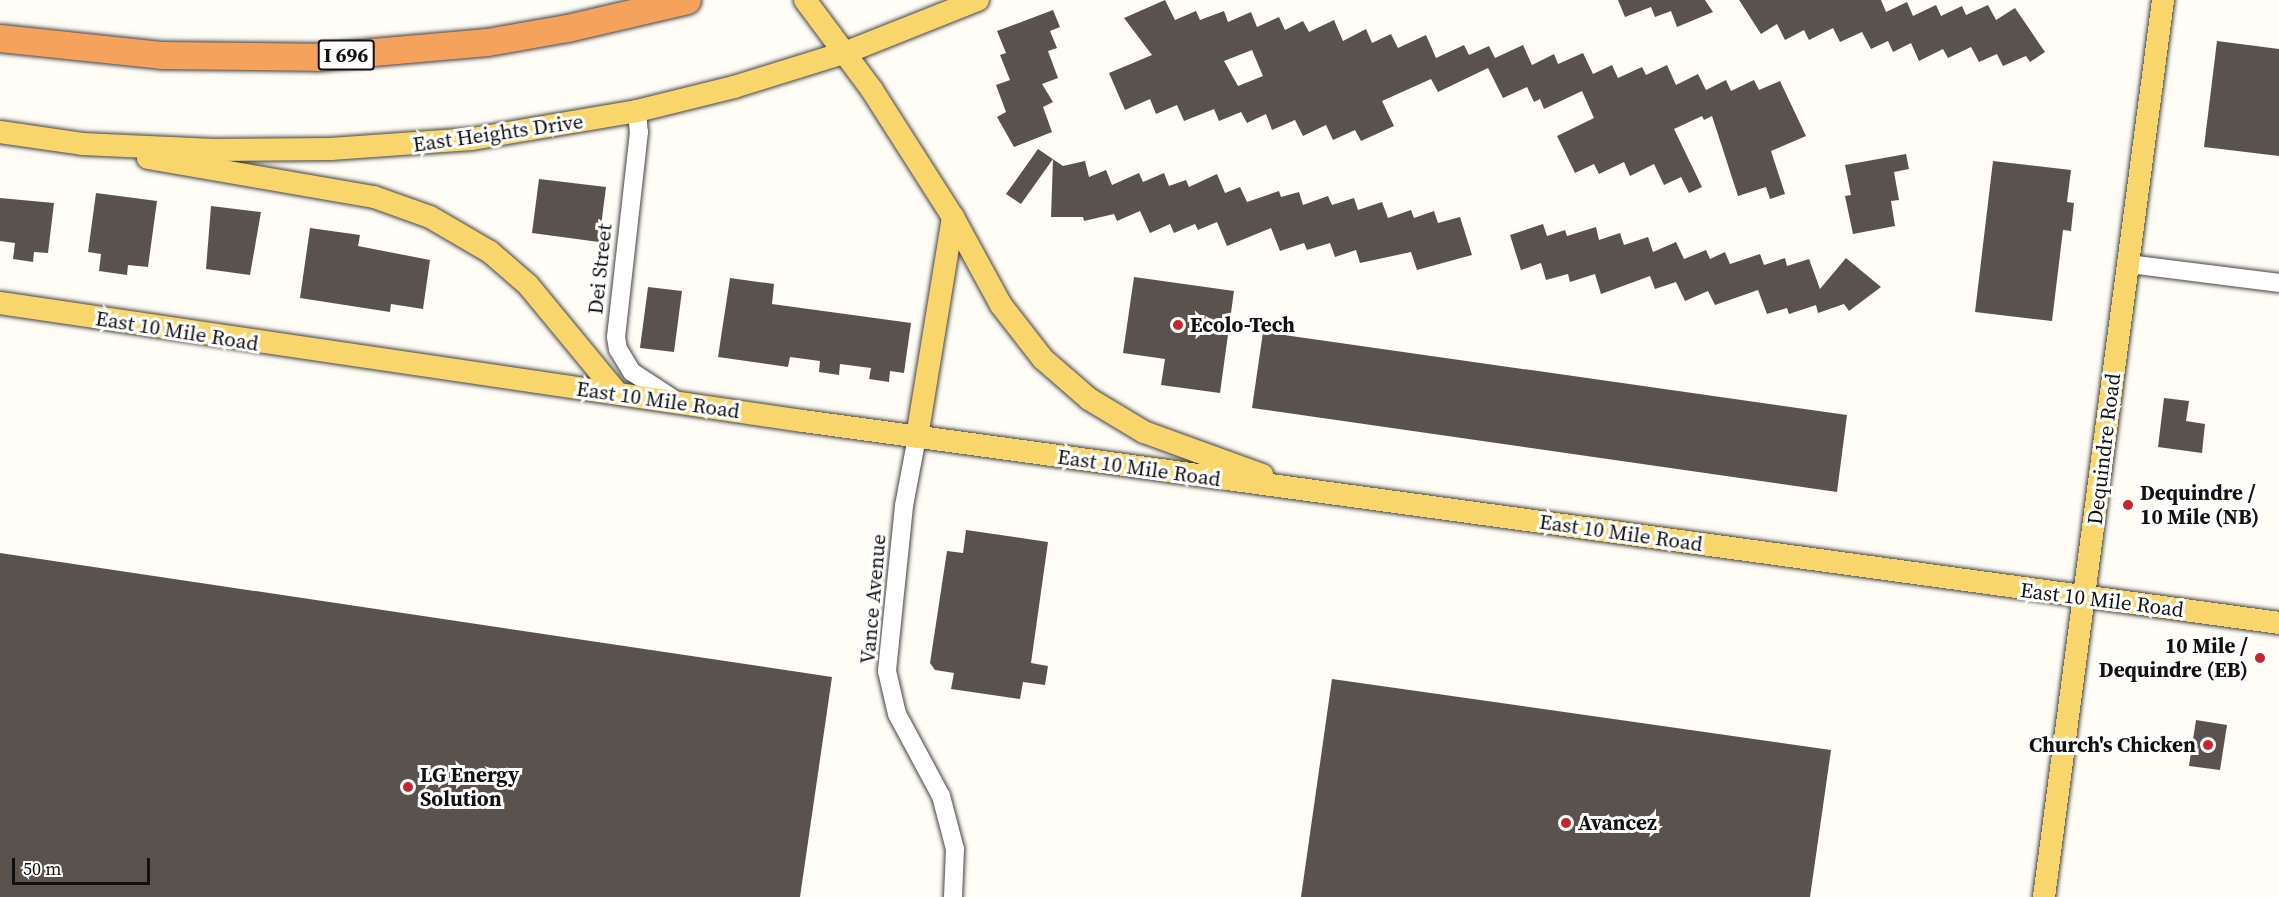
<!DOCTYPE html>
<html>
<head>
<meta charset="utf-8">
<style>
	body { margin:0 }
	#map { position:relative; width:2279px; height:897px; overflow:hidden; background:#fffdf5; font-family:"Source Serif 4",serif }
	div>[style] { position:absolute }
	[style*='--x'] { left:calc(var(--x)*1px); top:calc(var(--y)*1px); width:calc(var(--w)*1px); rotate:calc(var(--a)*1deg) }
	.building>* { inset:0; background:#5a524d }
	.roads { filter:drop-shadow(0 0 2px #444) drop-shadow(0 0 2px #444) }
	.minor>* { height:18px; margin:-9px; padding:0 9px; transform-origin:9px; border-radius:9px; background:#fff }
	.major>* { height:22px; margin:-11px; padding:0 11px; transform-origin:11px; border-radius:11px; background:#f9d66b }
	.highway>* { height:27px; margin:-13.5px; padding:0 13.5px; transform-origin:13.5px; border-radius:13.5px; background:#f5a25d }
	.dots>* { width:16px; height:16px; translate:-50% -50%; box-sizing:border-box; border:3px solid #fff; border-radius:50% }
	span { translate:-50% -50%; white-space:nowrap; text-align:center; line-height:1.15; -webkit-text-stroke:6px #fff; paint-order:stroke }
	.shield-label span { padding:2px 4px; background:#fff; border:2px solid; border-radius:4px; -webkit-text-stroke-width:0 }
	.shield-label { font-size:20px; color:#111; font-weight:700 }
	.street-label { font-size:21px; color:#111 }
	.poi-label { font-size:21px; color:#111; font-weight:700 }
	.left { translate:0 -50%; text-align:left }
	.right { translate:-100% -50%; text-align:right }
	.scale { position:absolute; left:12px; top:858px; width:138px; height:27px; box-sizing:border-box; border:3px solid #111; border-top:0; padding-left:8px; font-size:18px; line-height:21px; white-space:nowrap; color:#111; -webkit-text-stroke:4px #fff; paint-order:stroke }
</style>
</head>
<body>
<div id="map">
	<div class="building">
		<div style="clip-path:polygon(evenodd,1165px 0,1175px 20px,1196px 11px,1200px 20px,1224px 11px,1228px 22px,1251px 12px,1257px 27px,1279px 17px,1285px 30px,1303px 21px,1309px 32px,1334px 20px,1343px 41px,1366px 29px,1372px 43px,1391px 34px,1398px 48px,1426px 35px,1436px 58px,1464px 45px,1469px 55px,1489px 46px,1495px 58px,1523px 45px,1532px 65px,1554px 54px,1558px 64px,1583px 53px,1593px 74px,1612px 65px,1618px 78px,1642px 67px,1646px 75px,1667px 65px,1676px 85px,1698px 74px,1706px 90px,1726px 80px,1731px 91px,1754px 80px,1759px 90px,1780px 81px,1806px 136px,1771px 151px,1785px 194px,1770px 199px,1766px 187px,1738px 196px,1712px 116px,1704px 120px,1702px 116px,1674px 129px,1702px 187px,1689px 193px,1681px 177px,1664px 185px,1654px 164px,1630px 176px,1624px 162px,1599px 174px,1594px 164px,1575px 173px,1557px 136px,1594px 118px,1582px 91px,1544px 109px,1540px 99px,1534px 102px,1527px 87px,1503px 98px,1488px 68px,1438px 92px,1431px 79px,1382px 101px,1394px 126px,1361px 141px,1355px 130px,1333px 140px,1326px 125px,1303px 136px,1295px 120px,1272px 130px,1266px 114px,1247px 123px,1241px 112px,1219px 121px,1214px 109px,1184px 121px,1177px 105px,1156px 114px,1150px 99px,1125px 110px,1109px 73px,1152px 55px,1124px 18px,1165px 0,1252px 50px,1263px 76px,1238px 86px,1224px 61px,1252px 50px)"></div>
		<div style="clip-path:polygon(1618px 0,1705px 0,1713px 12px,1677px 27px,1671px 11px,1655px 17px,1651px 7px,1625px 17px)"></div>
		<div style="clip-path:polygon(1739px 0,1881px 0,1886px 12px,1907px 2px,1913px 16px,1936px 5px,1941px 16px,1962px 6px,1966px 15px,1988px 5px,1996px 20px,2015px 8px,2045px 52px,2030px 62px,2026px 56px,2003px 66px,1997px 54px,1979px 62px,1971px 47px,1948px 58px,1943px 49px,1919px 61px,1911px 43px,1893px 52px,1888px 41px,1871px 49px,1862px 32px,1840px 42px,1833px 28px,1809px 40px,1804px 30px,1785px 40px,1777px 24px,1761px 34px)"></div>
		<div style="clip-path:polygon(1053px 10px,1060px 27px,1050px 31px,1057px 48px,1048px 51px,1058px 78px,1042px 84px,1053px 102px,1043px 107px,1052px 132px,1014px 147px,997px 117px,1006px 112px,996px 85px,1010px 80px,1000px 55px,1006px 53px,997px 31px)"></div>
		<div style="clip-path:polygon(2217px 41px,2279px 49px,2279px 156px,2204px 147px)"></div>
		<div style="clip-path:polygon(1038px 149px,1063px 166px,1085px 161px,1089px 177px,1106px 170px,1112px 185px,1139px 173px,1143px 182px,1164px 173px,1169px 186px,1186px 180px,1189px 187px,1217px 174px,1225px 193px,1240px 187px,1247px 202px,1279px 191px,1281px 197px,1299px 192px,1303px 205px,1328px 196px,1332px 205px,1354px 198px,1358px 210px,1382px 202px,1388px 218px,1411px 210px,1414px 218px,1434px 211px,1438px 223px,1460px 217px,1472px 255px,1417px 270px,1411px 252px,1360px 263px,1356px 250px,1335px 257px,1330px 243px,1307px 250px,1304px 243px,1280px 251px,1271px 228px,1227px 246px,1217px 222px,1198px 230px,1195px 224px,1174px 233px,1170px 224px,1150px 233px,1140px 211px,1117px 221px,1114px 214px,1084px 221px,1083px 217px,1051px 217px,1053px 159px,1021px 204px,1006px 194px)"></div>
		<div style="clip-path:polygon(1906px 154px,1909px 169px,1894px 172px,1899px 200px,1891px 201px,1895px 226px,1853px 234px,1845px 196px,1851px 195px,1845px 165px)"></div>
		<div style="clip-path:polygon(1993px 161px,2071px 170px,2067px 202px,2074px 203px,2071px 231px,2063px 230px,2052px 321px,1975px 312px)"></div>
		<div style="clip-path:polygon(539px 179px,606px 187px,599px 242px,532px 233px)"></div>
		<div style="clip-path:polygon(96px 193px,157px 201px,148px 267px,128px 265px,127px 275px,99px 271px,101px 254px,88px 252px)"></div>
		<div style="clip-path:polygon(0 198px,54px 203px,48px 253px,34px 252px,33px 262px,13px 259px,15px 243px,0 241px)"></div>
		<div style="clip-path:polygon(211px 206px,261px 212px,250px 275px,206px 269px)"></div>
		<div style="clip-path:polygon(1543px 224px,1547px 236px,1565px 230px,1567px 236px,1596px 227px,1599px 240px,1620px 233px,1624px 245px,1648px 237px,1653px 252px,1676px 242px,1684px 259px,1706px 250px,1710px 259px,1725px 252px,1730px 264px,1760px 254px,1764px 265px,1785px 258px,1787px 266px,1809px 259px,1820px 289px,1846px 258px,1881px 287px,1849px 311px,1844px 304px,1818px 313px,1816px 305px,1789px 314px,1787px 308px,1767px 314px,1758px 290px,1715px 305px,1708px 291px,1685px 301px,1676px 282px,1655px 289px,1650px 276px,1601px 294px,1595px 274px,1570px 282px,1568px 274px,1546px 280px,1541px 263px,1521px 270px,1510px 235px)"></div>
		<div style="clip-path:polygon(310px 228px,360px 235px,358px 246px,430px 260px,423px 309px,391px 304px,390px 312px,300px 298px)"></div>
		<div style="clip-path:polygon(1134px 277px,1234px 291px,1220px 393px,1161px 385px,1165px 359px,1123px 353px)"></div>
		<div style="clip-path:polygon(730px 278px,774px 284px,772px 304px,911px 323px,904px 373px,890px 371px,889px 382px,869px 379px,871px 368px,840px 364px,839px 375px,819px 372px,820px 361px,790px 357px,788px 367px,718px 357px)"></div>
		<div style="clip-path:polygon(648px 287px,682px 291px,674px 352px,640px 348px)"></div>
		<div style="clip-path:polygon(1263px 332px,1847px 415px,1837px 492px,1252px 408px)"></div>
		<div style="clip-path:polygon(2164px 398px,2189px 401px,2186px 421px,2205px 424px,2202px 453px,2158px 447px)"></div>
		<div style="clip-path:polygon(966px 530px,1048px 542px,1031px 663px,1048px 666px,1045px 685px,1023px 682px,1020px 699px,951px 689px,954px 673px,935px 670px,930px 663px,947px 551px,963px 553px)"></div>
		<div style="clip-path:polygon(0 553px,832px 677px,800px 897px,0 897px)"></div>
		<div style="clip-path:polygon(1332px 679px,1831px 750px,1810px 897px,1301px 897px)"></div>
		<div style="clip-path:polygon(2196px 720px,2227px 725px,2220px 770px,2189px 766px)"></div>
	</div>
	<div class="roads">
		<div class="minor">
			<div style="--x:637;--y:111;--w:21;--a:85"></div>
			<div style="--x:639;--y:132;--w:206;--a:96.4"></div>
			<div style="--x:616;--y:337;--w:12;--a:81"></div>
			<div style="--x:618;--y:349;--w:27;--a:59"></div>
			<div style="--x:632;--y:372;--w:55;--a:33.1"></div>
			<div style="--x:2129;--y:264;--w:151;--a:7.2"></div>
			<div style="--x:917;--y:437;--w:70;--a:100.7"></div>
			<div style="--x:904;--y:506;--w:166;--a:95.9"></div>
			<div style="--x:887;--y:671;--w:44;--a:76.9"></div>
			<div style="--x:897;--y:714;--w:93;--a:61.8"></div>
			<div style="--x:941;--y:796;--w:55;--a:75.2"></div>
			<div style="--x:955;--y:849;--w:48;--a:92.4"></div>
		</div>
		<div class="major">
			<div style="--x:805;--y:0;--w:112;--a:53.3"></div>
			<div style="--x:872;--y:90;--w:151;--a:57.5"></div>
			<div style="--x:953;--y:217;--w:100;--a:61.4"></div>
			<div style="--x:1001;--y:305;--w:68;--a:52.1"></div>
			<div style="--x:1043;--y:359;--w:61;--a:41"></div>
			<div style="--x:1089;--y:399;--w:64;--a:31"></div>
			<div style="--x:1144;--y:432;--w:126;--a:20"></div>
			<div style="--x:0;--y:132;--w:83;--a:8.3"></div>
			<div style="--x:82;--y:144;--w:132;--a:2.6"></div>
			<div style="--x:214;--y:150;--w:117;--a:-0.5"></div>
			<div style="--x:331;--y:149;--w:141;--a:-4.1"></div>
			<div style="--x:472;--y:139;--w:167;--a:-9.6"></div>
			<div style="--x:637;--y:111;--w:100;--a:-13.9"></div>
			<div style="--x:734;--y:87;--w:118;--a:-17.2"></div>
			<div style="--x:847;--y:52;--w:141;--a:-21.7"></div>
			<div style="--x:148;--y:158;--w:229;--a:9.8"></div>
			<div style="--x:374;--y:197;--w:59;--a:19.7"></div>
			<div style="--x:430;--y:217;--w:69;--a:30.3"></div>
			<div style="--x:490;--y:252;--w:50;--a:41"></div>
			<div style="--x:528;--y:285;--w:141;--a:50.5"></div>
			<div style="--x:0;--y:303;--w:812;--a:8.36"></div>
			<div style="--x:803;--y:421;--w:1490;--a:7.79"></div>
			<div style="--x:917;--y:437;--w:223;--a:-80.7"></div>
			<div style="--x:2044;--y:897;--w:905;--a:-82.44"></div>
		</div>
		<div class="highway">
			<div style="--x:0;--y:38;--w:164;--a:6"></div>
			<div style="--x:163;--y:55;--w:153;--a:0.7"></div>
			<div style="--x:316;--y:57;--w:172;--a:-5"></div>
			<div style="--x:487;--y:42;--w:81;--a:-9.9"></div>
			<div style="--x:567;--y:28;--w:123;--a:-13.1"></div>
		</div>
	</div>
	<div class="dots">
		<div style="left:1178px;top:325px;background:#c4262e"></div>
		<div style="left:2128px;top:505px;background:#c4262e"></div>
		<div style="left:2260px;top:658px;background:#c4262e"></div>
		<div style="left:2208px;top:745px;background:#c4262e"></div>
		<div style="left:408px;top:787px;background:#c4262e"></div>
		<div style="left:1566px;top:823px;background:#c4262e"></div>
	</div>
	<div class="shield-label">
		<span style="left:346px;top:55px">I 696</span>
	</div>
	<div class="street-label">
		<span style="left:498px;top:133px;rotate:-8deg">East Heights Drive</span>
		<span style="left:600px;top:269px;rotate:-84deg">Dei Street</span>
		<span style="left:177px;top:331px;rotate:9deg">East 10 Mile Road</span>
		<span style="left:658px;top:400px;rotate:8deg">East 10 Mile Road</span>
		<span style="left:2104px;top:449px;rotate:-83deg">Dequindre Road</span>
		<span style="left:1139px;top:468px;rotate:8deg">East 10 Mile Road</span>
		<span style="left:1621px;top:533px;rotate:8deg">East 10 Mile Road</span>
		<span style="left:873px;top:599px;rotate:-85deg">Vance Avenue</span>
		<span style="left:2102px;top:600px;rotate:7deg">East 10 Mile Road</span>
	</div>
	<div class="poi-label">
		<span class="left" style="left:1190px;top:325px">Ecolo-Tech</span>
		<span class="left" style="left:2140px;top:505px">Dequindre /<br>10 Mile (NB)</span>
		<span class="right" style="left:2248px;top:658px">10 Mile /<br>Dequindre (EB)</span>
		<span class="right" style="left:2196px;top:745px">Church's Chicken</span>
		<span class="left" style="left:420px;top:787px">LG Energy<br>Solution</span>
		<span class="left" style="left:1578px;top:823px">Avancez</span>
	</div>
	<div class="scale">50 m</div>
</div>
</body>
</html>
